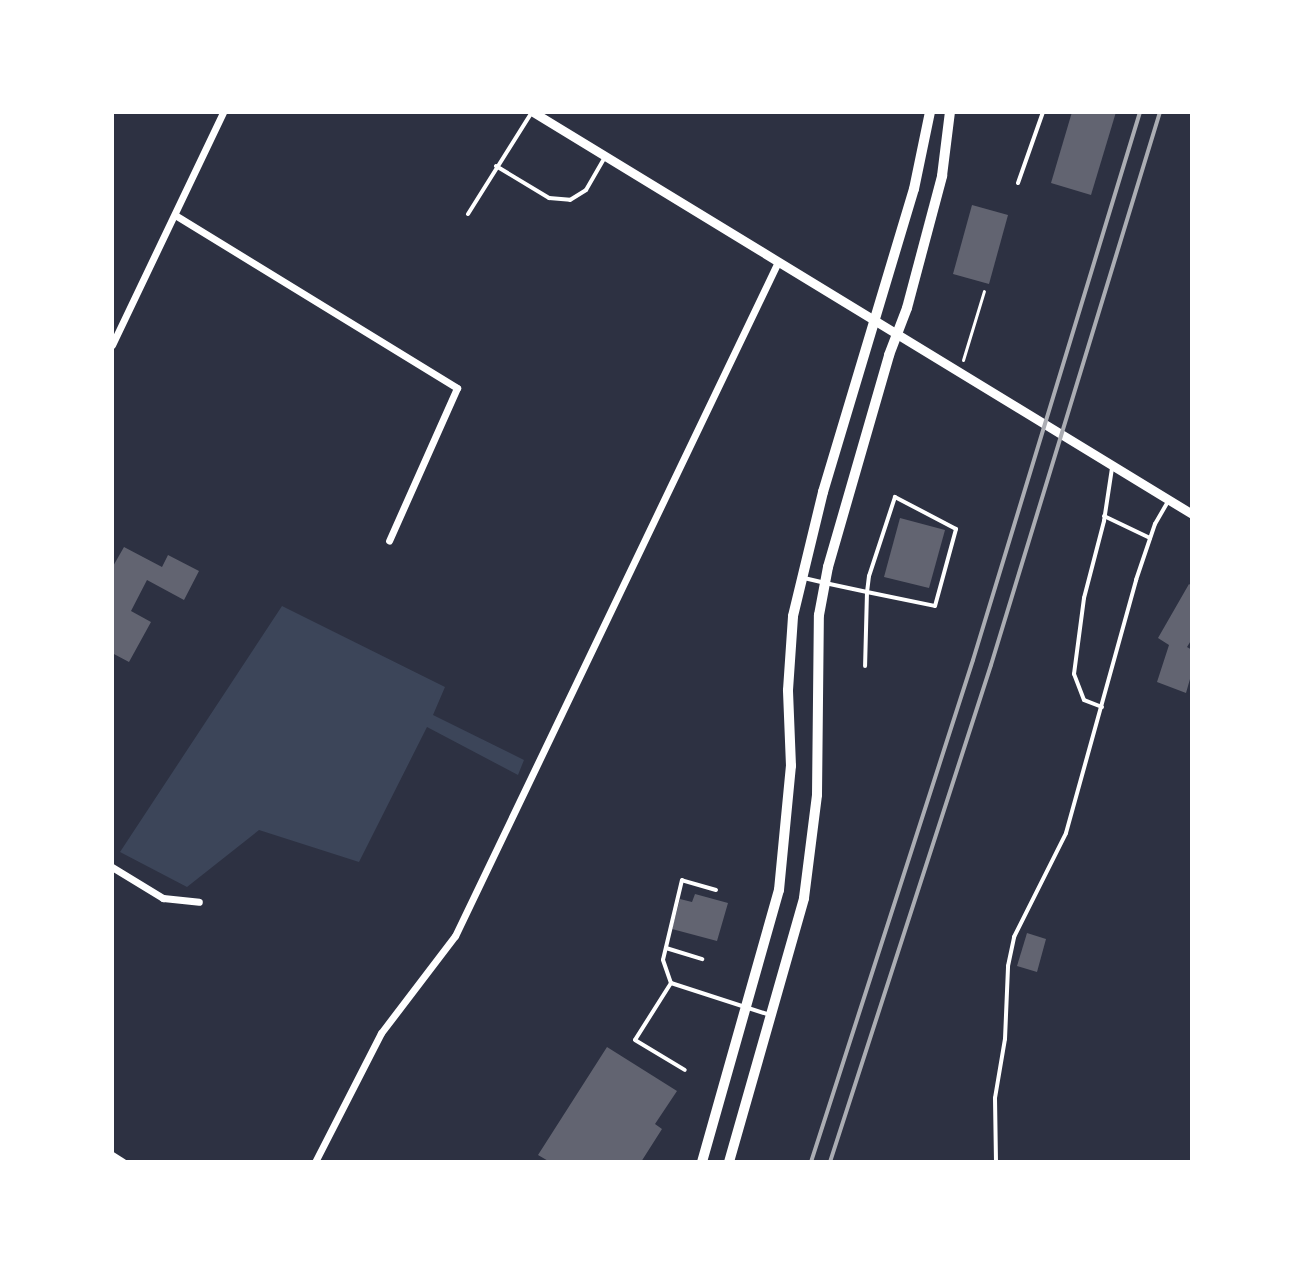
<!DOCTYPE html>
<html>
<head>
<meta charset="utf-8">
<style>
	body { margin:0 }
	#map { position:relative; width:1304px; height:1274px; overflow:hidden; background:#2d3142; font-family:Overpass,sans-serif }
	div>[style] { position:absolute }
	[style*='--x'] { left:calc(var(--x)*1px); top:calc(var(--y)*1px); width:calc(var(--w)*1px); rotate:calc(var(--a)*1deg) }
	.green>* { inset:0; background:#3c4559 }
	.building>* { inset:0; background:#626471 }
	.path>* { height:3px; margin:-1.5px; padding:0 1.5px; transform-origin:1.5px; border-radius:1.5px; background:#fff }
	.service>* { height:4px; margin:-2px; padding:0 2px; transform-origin:2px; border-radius:2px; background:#fff }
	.minor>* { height:7px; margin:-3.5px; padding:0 3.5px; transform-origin:3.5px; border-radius:3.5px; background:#fff }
	.tertiary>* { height:9px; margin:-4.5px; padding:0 4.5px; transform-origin:4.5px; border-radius:4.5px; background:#fff }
	.secondary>* { height:10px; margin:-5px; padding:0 5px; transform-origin:5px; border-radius:5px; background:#fff }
	.rail>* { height:4px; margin:-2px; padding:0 2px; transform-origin:2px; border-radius:2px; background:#abadb3 }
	span { translate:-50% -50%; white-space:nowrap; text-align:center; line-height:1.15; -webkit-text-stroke:6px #fff; paint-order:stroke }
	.frame { position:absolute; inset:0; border:114px solid #fff; pointer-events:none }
</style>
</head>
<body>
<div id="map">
	<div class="green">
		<div style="clip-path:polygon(282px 606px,445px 687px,433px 715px,524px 760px,518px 775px,427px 727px,359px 862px,259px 830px,187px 887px,120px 852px)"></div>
	</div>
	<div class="building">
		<div style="clip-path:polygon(1072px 112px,1116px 112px,1091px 195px,1051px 183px)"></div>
		<div style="clip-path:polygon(972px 205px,1008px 215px,989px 284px,953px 274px)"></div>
		<div style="clip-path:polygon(900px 518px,945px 530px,929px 588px,884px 577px)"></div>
		<div style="clip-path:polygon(124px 547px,162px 567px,168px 555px,199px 571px,184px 600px,147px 580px,131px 611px,151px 622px,129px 662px,112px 653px,112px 568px)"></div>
		<div style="clip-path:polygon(1189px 584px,1192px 586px,1192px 639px,1187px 647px,1192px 650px,1192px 672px,1186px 693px,1157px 682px,1169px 645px,1158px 638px)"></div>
		<div style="clip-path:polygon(695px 894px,728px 903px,717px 941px,672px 929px,680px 899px,692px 902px)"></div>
		<div style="clip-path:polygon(1027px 933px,1046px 939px,1037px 972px,1017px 966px)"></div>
		<div style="clip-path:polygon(607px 1047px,677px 1091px,655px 1124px,662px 1129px,641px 1162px,550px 1162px,538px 1155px)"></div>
	</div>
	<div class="path">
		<div style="--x:963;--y:360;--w:72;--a:-73.1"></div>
	</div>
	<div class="service">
		<div style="--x:496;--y:166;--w:62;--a:31.1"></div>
		<div style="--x:549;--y:198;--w:21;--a:5"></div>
		<div style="--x:570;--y:200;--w:19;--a:-32"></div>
		<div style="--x:586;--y:190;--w:38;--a:-60"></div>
		<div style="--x:1018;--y:183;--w:75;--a:-70.6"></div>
		<div style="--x:468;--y:214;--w:120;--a:-57.9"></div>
		<div style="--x:1104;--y:516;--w:51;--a:25.6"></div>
		<div style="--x:804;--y:578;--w:22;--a:13"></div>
		<div style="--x:825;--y:583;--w:43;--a:12.1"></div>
		<div style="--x:867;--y:592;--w:69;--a:11.6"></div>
		<div style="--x:935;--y:606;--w:80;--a:-74.7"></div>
		<div style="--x:956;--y:529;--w:69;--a:-152.3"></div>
		<div style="--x:895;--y:497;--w:83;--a:108.2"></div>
		<div style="--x:869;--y:576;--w:16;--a:97"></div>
		<div style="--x:867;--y:592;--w:74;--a:91.5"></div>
		<div style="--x:1102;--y:707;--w:19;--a:-159"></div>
		<div style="--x:1084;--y:700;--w:28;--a:-111"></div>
		<div style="--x:1074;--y:674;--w:77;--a:-82.5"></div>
		<div style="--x:1084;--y:598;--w:80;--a:-75.4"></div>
		<div style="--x:1104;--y:521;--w:54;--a:-81.4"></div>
		<div style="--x:716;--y:890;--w:35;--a:-164"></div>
		<div style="--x:682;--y:880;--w:82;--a:103.4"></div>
		<div style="--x:663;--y:960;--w:24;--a:71"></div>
		<div style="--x:671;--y:983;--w:104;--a:17.9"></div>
		<div style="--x:666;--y:948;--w:38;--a:17"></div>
		<div style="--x:671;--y:983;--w:67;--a:122.3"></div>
		<div style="--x:635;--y:1040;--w:58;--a:31"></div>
		<div style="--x:996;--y:1162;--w:64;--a:-90.9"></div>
		<div style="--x:995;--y:1098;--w:60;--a:-80.4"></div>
		<div style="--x:1005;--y:1039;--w:73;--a:-87.6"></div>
		<div style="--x:1008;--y:966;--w:30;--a:-78"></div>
		<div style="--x:1014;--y:937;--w:116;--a:-63.4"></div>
		<div style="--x:1066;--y:833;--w:263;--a:-74.5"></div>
		<div style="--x:1136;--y:580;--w:59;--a:-71.3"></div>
		<div style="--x:1155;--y:524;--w:28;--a:-60"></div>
	</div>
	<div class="minor">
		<div style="--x:175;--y:215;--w:331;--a:31.5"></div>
		<div style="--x:457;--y:388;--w:167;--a:114"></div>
		<div style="--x:112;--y:345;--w:258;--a:-64.5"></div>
		<div style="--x:112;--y:867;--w:60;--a:31.3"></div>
		<div style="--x:163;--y:898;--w:36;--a:6"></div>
		<div style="--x:112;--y:1155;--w:13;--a:32"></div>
		<div style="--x:315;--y:1162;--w:145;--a:-62.9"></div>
		<div style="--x:381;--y:1033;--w:122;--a:-52.7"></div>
		<div style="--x:455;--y:936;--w:745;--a:-64.4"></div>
	</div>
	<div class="tertiary">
		<div style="--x:533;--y:112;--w:772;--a:31.38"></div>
	</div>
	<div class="secondary">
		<div style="--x:702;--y:1162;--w:283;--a:-74.2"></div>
		<div style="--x:779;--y:890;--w:125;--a:-84.5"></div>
		<div style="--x:791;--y:766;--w:76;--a:-92.3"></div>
		<div style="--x:788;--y:690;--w:74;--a:-86.1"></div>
		<div style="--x:793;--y:616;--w:128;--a:-76.4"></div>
		<div style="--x:823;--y:492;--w:316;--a:-73.3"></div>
		<div style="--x:914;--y:189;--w:79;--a:-78.3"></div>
		<div style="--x:729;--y:1162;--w:274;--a:-74.1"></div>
		<div style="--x:804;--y:898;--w:104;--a:-82.8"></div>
		<div style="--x:817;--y:795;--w:180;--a:-89.4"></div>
		<div style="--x:819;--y:615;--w:49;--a:-79.4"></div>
		<div style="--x:828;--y:567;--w:221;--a:-73.9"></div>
		<div style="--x:889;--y:355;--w:50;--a:-69"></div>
		<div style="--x:907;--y:308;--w:137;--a:-75.1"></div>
		<div style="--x:942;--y:176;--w:64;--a:-82.9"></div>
	</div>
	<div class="rail">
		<div style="--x:811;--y:1162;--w:527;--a:-72.11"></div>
		<div style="--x:973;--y:660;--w:573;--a:-73.05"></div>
		<div style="--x:830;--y:1162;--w:522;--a:-72.05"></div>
		<div style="--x:991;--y:665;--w:578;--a:-73.01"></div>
	</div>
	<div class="frame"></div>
</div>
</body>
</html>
